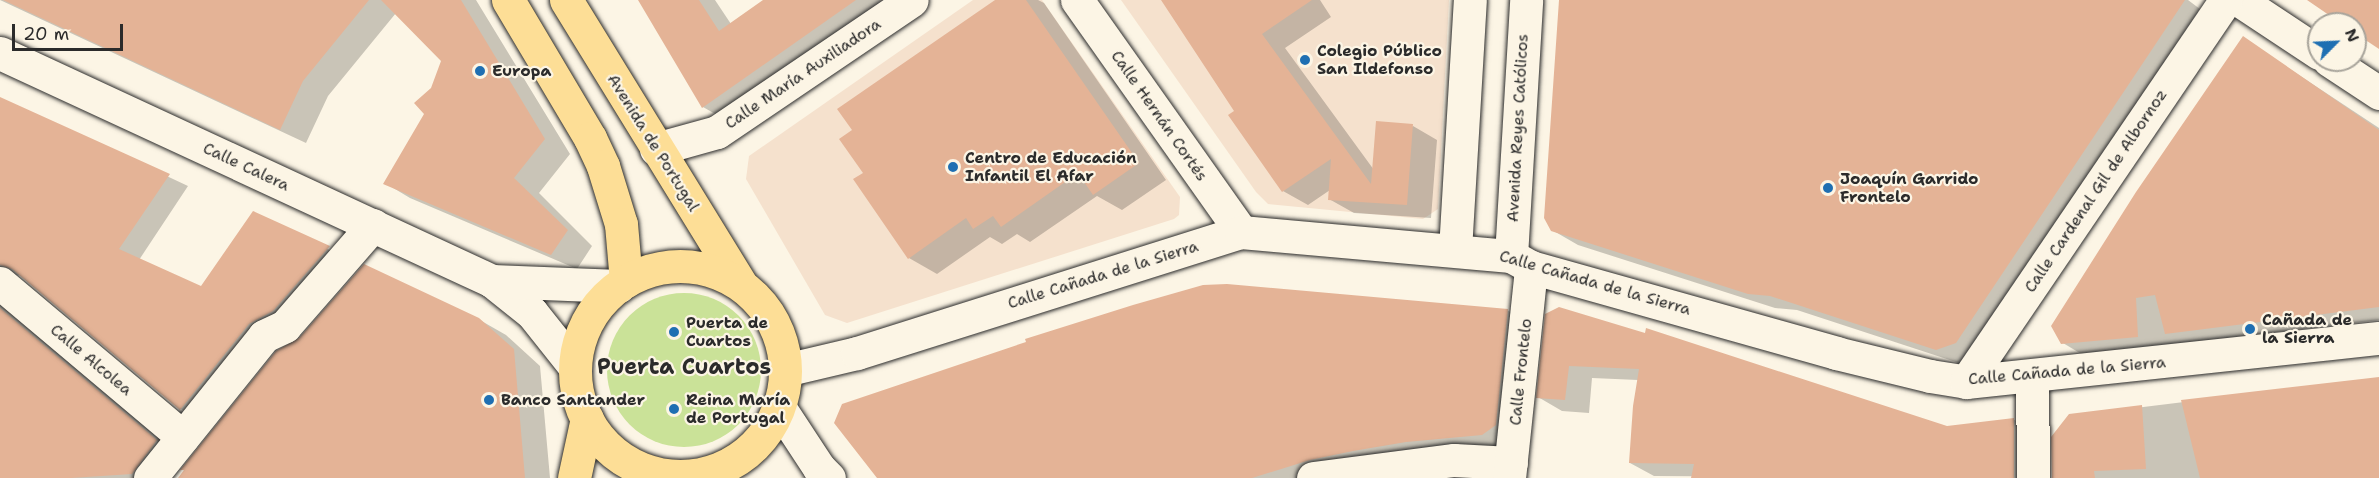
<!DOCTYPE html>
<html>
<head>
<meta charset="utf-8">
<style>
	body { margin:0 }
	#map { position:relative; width:2379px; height:478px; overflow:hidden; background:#fcf5e5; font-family:"Shantell Sans",sans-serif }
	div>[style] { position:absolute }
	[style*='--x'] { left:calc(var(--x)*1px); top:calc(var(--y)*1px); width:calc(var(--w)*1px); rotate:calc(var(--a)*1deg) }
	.built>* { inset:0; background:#f5e1cd }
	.green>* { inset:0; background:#cae298 }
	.round { border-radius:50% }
	.shadow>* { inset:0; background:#0003 }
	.building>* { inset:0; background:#e4b396 }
	.roads { filter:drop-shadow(0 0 2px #2b2b2b) drop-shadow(0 0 2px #2b2b2b) }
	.street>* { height:33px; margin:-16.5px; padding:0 16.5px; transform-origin:16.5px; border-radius:16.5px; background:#fcf5e5 }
	.secondary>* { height:33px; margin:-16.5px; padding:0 16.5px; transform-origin:16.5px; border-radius:16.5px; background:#fcf5e5 }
	.primary>* { height:33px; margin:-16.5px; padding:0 16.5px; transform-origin:16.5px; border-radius:16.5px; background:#fdde96 }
	.primary>.ring { margin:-16.5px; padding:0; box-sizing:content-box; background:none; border:33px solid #fdde96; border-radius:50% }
	.dots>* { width:16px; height:16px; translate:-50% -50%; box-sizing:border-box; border:3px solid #fcf5e5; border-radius:50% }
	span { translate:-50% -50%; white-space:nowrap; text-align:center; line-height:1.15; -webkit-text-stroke:4.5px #fcf5e5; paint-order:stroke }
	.poi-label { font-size:16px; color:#2b2b2b; font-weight:700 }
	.left { translate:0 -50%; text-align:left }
	.street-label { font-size:16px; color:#2b2b2b }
	.district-label { font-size:22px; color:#2b2b2b; font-weight:700 }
	.north { position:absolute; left:2307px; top:12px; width:60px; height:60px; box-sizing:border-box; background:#fcf5e5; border:2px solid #a8a49b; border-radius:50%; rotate:66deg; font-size:16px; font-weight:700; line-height:24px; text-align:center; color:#2b2b2b }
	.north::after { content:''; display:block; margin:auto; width:21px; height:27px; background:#1f6fb2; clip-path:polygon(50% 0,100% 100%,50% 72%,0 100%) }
	.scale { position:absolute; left:12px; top:24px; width:111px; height:27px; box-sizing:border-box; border:3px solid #2b2b2b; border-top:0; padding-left:8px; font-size:18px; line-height:21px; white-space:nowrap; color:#2b2b2b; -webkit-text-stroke:4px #fcf5e5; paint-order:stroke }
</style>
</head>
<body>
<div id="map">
	<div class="built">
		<div style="clip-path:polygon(973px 0,1042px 0,1180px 197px,1179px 215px,1174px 219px,847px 323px,825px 315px,746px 179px,749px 156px)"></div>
		<div style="clip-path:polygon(1121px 0,1449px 0,1438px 209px,1423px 219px,1268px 204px,1256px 192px)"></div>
	</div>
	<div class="green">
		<div class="round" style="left:607px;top:293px;width:154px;height:154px"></div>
	</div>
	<div class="shadow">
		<div style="clip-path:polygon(0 0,476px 0,570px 154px,539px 193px,592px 246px,577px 269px,410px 198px,385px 183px,426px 114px,443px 61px,396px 13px,328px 96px,306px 143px)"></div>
		<div style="clip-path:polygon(639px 0,715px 0,731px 24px,765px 0,907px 0,731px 123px,703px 107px)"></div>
		<div style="clip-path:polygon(997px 0,1038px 0,1044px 3px,1166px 180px,1122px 210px,1097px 196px,1030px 242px,1017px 234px,1002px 244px,990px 237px,937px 274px,909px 258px,865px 174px,854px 131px)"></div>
		<div style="clip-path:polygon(1162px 0,1320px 0,1331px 17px,1285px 48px,1374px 170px,1413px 126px,1437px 140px,1431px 218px,1354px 213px,1329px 199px,1330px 190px,1308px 205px,1283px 191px,1236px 111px)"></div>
		<div style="clip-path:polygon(1560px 0,2188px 0,2200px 9px,1962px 364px,1797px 310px,1775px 308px,1578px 245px,1552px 230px)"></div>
		<div style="clip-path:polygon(2243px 38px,2379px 128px,2379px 320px,2083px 355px,2063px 343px)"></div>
		<div style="clip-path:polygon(0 98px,188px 186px,139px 260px,201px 288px,254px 213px,348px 259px,201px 420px,181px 409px,22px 275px,13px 276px,176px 452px,157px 478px,0 478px)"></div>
		<div style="clip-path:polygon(1507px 310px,1533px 325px,1499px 456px,1327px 478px,892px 478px)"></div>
		<div style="clip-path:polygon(1546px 315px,1947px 428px,2013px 419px,2037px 433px,2038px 478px,1654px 476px,1630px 463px,1638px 380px,1592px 378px,1589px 413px,1562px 411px,1538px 397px)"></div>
		<div style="clip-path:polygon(478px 319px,506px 335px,540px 366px,550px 478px,180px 478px,185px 471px,183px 470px)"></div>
		<div style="clip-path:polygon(2379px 378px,2379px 478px,2053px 478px,2070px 416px)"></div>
	</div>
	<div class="building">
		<div style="clip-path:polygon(3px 0,369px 0,303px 81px,280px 130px)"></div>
		<div style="clip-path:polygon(381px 0,461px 0,545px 139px,514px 178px,568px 230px,551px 255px,383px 184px,424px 114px,414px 103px,431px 88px,441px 61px)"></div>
		<div style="clip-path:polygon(638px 0,699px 0,719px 31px,763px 0,856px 0,702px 108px)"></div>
		<div style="clip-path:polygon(995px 0,1026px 0,1139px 163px,1093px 195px,1078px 173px,1001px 227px,993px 216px,973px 229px,966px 218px,908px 259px,853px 179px,863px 173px,839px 139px,852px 130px,837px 109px)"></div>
		<div style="clip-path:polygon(1161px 0,1312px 0,1262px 34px,1371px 184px,1376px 121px,1413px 124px,1407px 205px,1328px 200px,1331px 159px,1282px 192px,1228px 115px,1234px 111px)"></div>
		<div style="clip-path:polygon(1559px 0,2185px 0,1956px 343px,1936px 350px,1770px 296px,1748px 294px,1551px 231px,1544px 218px)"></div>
		<div style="clip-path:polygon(2307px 0,2379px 0,2379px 49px,2355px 33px,2355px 24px,2342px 24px)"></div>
		<div style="clip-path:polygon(2243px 36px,2379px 130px,2379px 307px,2165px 334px,2155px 295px,2136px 298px,2138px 337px,2061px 344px,2051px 326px,2136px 192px)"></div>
		<div style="clip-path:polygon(0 97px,170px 174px,119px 249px,201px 286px,253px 211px,330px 246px,273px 311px,249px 324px,180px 410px,12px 269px,0 265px)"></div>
		<div style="clip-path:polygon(364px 264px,479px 318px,514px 349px,525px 478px,178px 478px,184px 470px,180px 470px,276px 351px,299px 338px)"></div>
		<div style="clip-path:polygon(1227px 284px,1508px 309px,1496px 425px,1482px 435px,1406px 442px,1353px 451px,1310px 460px,1252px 478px,877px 478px,834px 423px,842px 404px,1026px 342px,1025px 339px,1133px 305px,1203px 285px)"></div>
		<div style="clip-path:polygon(1559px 307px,1645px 333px,1646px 328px,1947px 426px,2014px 418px,2014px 478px,1691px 478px,1694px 464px,1629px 463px,1633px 406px,1639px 369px,1569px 366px,1565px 400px,1536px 398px,1545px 314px)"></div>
		<div style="clip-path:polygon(0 308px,157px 440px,132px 474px,71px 478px,0 478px)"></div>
		<div style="clip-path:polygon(2379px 377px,2379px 478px,2200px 478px,2181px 400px)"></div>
		<div style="clip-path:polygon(2142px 405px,2146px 469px,2094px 471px,2095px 478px,2052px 478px,2051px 437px,2069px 414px)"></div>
	</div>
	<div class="roads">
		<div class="street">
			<div style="--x:1077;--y:0;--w:284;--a:54.7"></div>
			<div style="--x:2239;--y:0;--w:96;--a:33.5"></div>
			<div style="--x:2329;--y:60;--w:60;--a:33.4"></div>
			<div style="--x:656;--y:149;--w:63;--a:-15.6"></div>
			<div style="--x:717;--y:132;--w:235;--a:-34.1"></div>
			<div style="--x:0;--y:283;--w:239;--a:40.1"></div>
			<div style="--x:785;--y:370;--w:74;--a:-13.3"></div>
			<div style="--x:857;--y:353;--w:403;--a:-17.5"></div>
			<div style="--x:1241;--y:232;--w:271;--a:5.1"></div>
			<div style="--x:1511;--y:256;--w:23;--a:29"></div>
			<div style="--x:1531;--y:267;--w:317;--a:15.7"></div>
			<div style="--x:1836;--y:353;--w:97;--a:13.7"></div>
			<div style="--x:1930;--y:376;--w:36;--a:9"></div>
			<div style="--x:1966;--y:382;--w:415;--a:-6.1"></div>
			<div style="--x:2032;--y:376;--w:102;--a:89.4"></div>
			<div style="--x:1966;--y:382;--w:462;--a:-55.8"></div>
			<div style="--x:779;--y:407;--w:73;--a:56.7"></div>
			<div style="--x:819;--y:468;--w:14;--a:45"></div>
			<div style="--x:150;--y:478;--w:182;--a:-51.2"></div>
			<div style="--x:264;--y:336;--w:23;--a:-25"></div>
			<div style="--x:285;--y:326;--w:134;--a:-48.9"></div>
			<div style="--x:1313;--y:478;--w:142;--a:-7.3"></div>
			<div style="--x:1454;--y:460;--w:57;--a:3"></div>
			<div style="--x:1509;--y:478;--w:212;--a:-84"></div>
		</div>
		<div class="secondary">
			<div style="--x:0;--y:53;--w:542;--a:24.86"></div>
			<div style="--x:492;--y:281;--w:51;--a:38.7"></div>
			<div style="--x:532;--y:313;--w:69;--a:51.5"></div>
			<div style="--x:1455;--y:250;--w:250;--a:-86.6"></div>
			<div style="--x:1511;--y:256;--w:256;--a:-86.6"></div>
			<div style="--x:492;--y:281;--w:127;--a:2.3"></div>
		</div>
		<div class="primary">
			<div style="--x:508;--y:0;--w:161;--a:59.3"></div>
			<div style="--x:590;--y:138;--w:31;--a:65"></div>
			<div style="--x:603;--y:166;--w:61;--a:72.8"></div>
			<div style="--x:621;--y:224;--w:57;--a:85"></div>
			<div style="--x:566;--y:0;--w:334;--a:58.4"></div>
			<div class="ring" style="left:575px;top:266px;width:177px;height:177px"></div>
			<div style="--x:574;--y:478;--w:61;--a:-77.8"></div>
		</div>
	</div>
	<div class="dots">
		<div style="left:1305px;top:60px;background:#1f6fb2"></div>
		<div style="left:480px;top:71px;background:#1f6fb2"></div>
		<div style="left:953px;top:167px;background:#1f6fb2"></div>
		<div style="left:1828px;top:188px;background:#1f6fb2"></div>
		<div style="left:2250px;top:329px;background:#1f6fb2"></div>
		<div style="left:674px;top:332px;background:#1f6fb2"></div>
		<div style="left:489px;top:400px;background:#1f6fb2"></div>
		<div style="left:674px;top:409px;background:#1f6fb2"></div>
	</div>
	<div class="poi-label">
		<span class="left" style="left:1317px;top:60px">Colegio Público<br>San Ildefonso</span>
		<span class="left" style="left:492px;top:71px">Europa</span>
		<span class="left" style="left:965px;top:167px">Centro de Educación<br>Infantil El Afar</span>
		<span class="left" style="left:1840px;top:188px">Joaquín Garrido<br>Frontelo</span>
		<span class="left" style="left:2262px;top:329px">Cañada de<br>la Sierra</span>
		<span class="left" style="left:686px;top:332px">Puerta de<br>Cuartos</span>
		<span class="left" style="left:501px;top:400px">Banco Santander</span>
		<span class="left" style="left:686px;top:409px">Reina María<br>de Portugal</span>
	</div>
	<div class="street-label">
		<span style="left:803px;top:74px;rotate:-34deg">Calle María Auxiliadora</span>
		<span style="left:1159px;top:116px;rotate:55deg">Calle Hernán Cortés</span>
		<span style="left:1518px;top:128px;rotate:-87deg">Avenida Reyes Católicos</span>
		<span style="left:653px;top:143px;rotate:58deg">Avenida de Portugal</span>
		<span style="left:246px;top:167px;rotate:25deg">Calle Calera</span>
		<span style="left:2096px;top:191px;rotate:-56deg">Calle Cardenal Gil de Albornoz</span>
		<span style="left:1103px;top:275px;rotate:-17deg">Calle Cañada de la Sierra</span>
		<span style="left:1595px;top:283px;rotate:16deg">Calle Cañada de la Sierra</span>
		<span style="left:91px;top:360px;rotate:40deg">Calle Alcolea</span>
		<span style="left:2067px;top:371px;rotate:-5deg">Calle Cañada de la Sierra</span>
		<span style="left:1521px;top:372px;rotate:-84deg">Calle Frontelo</span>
	</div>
	<div class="district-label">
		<span style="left:684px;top:367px">Puerta Cuartos</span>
	</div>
	<div class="north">N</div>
	<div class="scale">20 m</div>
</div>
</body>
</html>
